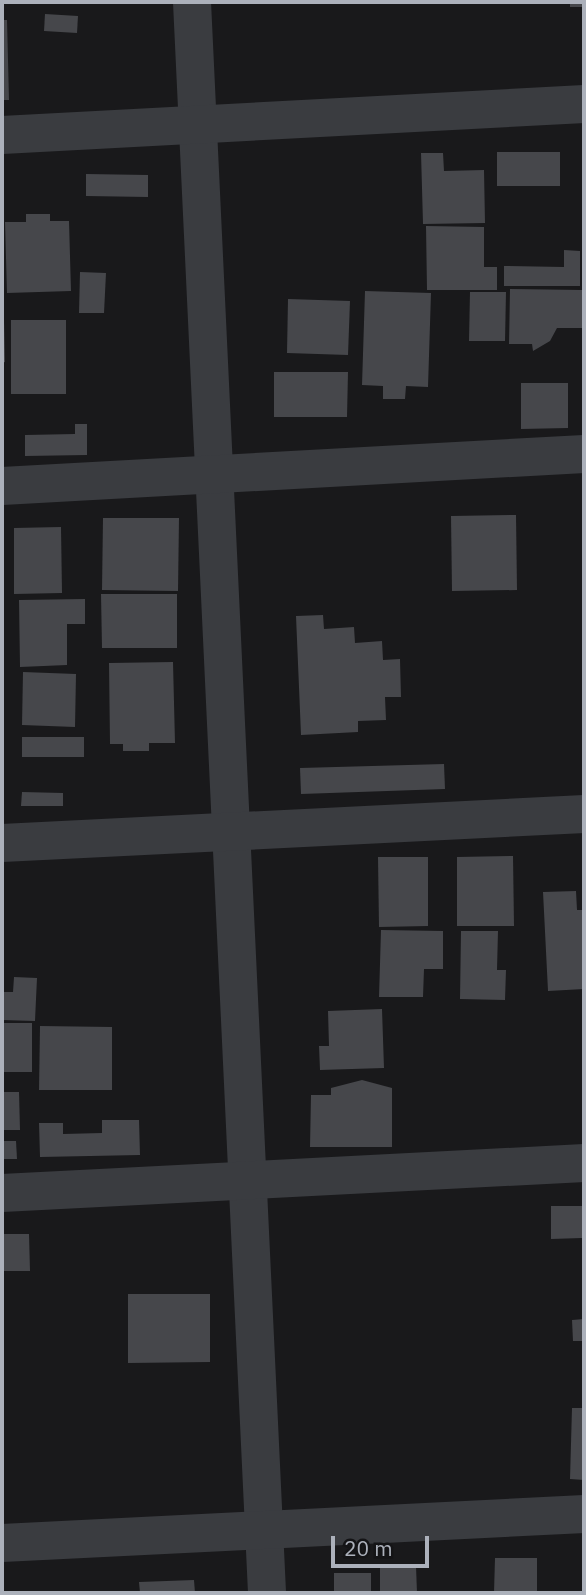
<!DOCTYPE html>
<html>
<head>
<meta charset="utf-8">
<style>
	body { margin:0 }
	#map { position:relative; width:586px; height:1595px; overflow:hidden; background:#19191b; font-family:"IBM Plex Sans",sans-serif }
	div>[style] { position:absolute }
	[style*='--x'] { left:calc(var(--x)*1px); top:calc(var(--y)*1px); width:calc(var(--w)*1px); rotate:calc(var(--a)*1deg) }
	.building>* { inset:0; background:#46474b }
	.minor>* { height:38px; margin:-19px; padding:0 19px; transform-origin:19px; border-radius:19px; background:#3a3c40 }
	span { translate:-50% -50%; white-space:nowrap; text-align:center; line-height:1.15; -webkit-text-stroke:6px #141416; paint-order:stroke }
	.frame { position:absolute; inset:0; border:4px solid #acb1bb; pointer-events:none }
	.scale { position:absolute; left:331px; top:1536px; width:98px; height:32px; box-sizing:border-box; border:4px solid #acb1bb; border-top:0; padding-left:9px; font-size:21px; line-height:24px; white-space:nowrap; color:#acb1bb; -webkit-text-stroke:5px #141416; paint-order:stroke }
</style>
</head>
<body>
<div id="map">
	<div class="building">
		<div style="clip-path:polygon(570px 2px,584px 2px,584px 7px,570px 7px)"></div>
		<div style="clip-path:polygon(45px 14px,78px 16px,77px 33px,44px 31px)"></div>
		<div style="clip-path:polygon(2px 20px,7px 20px,9px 100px,2px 100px)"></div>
		<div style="clip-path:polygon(497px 152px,560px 152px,560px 186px,497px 186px)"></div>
		<div style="clip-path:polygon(421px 153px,443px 153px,444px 171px,484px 170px,485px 223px,423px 224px)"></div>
		<div style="clip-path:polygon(86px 174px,148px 175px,148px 197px,86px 196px)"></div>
		<div style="clip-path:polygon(26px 214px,50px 214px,50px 221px,69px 221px,71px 291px,7px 293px,5px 222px,26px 222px)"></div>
		<div style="clip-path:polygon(426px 226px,484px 227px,484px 267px,497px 267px,497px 290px,427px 290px)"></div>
		<div style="clip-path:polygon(564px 250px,580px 251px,580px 286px,504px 286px,504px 266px,564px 267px)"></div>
		<div style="clip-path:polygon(80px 272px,106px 273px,104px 313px,79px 313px)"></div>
		<div style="clip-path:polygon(510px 289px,582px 290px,583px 328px,557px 328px,550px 341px,533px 351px,532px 344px,509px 344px)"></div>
		<div style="clip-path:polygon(365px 291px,431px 293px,428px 387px,406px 386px,405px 399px,383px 399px,383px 386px,362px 385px)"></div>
		<div style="clip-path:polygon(470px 292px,506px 292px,505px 341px,469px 341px)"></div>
		<div style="clip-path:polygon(288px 299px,350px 301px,348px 355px,287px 353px)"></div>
		<div style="clip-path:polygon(2px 319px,4px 319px,5px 362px,2px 363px)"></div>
		<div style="clip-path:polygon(11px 320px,66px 320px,66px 394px,11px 394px)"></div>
		<div style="clip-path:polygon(274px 372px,348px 372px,347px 417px,274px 417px)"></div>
		<div style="clip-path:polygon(521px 383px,568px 383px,568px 428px,521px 429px)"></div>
		<div style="clip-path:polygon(75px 424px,87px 424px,87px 455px,25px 456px,25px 435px,75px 434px)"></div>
		<div style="clip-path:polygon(516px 515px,517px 590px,452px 591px,451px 516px)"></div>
		<div style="clip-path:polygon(103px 518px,179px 518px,178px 591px,102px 590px)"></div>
		<div style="clip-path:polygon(61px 527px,62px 593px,14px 594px,14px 528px)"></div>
		<div style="clip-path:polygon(101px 594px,177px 594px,177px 648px,102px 648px)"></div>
		<div style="clip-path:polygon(85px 599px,85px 624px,67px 624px,67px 665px,20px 667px,19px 600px)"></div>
		<div style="clip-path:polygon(323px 615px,324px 629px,354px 627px,355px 643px,382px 641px,383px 660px,400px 659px,401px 697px,385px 697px,386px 720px,358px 721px,358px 732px,301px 735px,296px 616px)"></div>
		<div style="clip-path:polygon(173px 662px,175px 743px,149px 743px,149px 751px,123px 751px,123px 744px,110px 744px,109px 663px)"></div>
		<div style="clip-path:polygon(23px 672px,76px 674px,75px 727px,22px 725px)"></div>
		<div style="clip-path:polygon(22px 737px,84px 737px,84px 757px,22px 757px)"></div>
		<div style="clip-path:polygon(444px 764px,445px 789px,301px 794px,300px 768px)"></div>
		<div style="clip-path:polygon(22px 792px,63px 793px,63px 806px,21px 806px)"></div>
		<div style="clip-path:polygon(513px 856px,514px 926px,457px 926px,457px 857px)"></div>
		<div style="clip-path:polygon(378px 857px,428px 857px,428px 926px,379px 927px)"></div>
		<div style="clip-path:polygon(576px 891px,577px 910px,584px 910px,584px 989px,548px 991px,543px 892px)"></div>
		<div style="clip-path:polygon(381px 930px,443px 931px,443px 969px,424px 969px,423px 997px,379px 997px)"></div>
		<div style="clip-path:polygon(461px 931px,498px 931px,497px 970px,506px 970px,505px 1000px,460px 999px)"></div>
		<div style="clip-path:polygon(14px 977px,37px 978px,35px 1021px,2px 1020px,2px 992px,13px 992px)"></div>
		<div style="clip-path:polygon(382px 1009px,384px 1068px,320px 1070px,319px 1046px,329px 1046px,328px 1011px)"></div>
		<div style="clip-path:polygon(2px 1023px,32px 1023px,32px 1072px,2px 1072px)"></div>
		<div style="clip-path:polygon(40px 1026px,112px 1027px,112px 1090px,39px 1090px)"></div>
		<div style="clip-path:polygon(362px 1080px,392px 1088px,392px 1147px,310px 1147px,311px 1095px,331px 1095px,331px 1088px)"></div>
		<div style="clip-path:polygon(2px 1092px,19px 1092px,20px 1130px,2px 1130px)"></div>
		<div style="clip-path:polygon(102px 1120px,139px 1120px,140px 1155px,40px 1157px,39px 1123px,63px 1123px,63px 1134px,102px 1133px)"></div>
		<div style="clip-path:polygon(2px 1141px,16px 1141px,17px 1159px,2px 1159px)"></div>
		<div style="clip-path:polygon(551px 1206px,584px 1206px,582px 1238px,551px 1239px)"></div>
		<div style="clip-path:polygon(2px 1234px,29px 1234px,30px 1271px,2px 1271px)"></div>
		<div style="clip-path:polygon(128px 1294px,210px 1294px,210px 1362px,128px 1363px)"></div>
		<div style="clip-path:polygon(584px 1319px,584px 1341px,573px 1341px,572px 1320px)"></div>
		<div style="clip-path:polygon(572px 1408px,584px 1408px,584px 1480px,570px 1479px)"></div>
		<div style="clip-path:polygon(495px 1558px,537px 1558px,537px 1593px,494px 1593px)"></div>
		<div style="clip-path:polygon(380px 1566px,416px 1566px,417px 1593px,380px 1593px)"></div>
		<div style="clip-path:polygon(334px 1573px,371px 1573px,371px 1593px,334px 1593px)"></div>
		<div style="clip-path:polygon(194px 1580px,195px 1593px,140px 1593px,139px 1582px)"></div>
	</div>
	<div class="minor">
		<div style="--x:192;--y:2;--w:1593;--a:87.3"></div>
		<div style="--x:2;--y:135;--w:583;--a:-3.05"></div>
		<div style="--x:2;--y:486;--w:583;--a:-3.15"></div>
		<div style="--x:2;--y:843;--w:583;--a:-2.85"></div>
		<div style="--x:2;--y:1193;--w:583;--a:-2.95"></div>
		<div style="--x:2;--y:1543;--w:583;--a:-2.85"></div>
	</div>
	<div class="frame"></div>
	<div class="scale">20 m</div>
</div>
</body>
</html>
